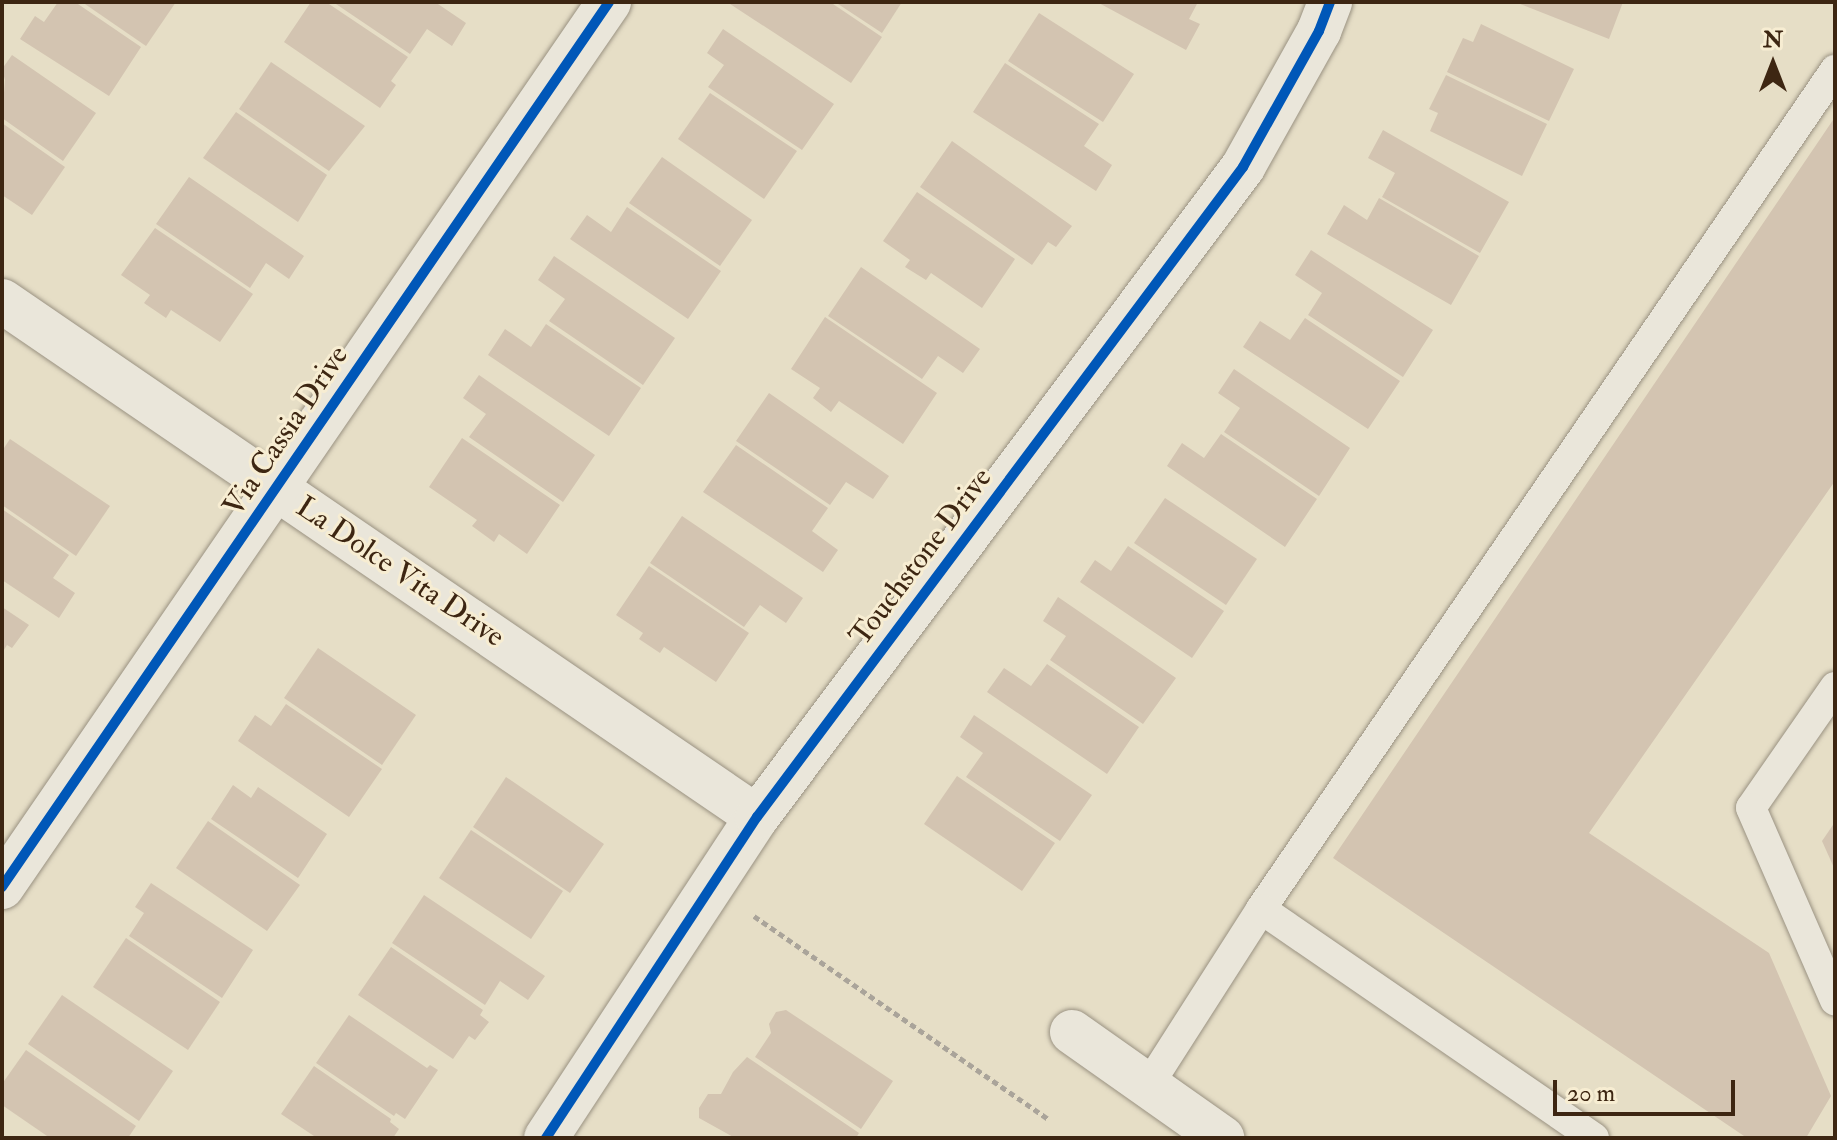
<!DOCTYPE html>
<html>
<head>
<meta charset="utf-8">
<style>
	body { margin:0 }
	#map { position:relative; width:1837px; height:1140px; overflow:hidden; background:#e6dec6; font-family:"IM FELL Double Pica",serif }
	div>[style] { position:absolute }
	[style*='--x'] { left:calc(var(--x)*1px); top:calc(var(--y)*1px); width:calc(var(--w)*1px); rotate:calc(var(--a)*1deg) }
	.building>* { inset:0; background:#d3c4b1 }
	.path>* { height:5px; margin-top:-2.5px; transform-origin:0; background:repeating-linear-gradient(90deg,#aaa49a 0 6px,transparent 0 10px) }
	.roads { filter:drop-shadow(0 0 2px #9a9282) drop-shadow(0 0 2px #9a9282) }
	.lane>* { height:30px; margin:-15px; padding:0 15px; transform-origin:15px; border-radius:15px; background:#eae6da }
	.street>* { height:44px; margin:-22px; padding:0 22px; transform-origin:22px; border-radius:22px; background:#eae6da }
	.cycleway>* { height:10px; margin:-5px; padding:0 5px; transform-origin:5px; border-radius:5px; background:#0057b8 }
	span { translate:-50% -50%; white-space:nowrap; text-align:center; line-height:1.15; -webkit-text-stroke:6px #f7edd2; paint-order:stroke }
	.street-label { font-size:30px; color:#3d2612 }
	.frame { position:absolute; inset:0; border:4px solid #3d2612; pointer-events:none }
	.north { position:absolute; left:1733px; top:24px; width:80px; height:80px; -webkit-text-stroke:6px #f7edd2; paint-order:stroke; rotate:0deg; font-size:22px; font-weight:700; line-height:32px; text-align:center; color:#3d2612 }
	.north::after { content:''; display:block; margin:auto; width:28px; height:36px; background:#3d2612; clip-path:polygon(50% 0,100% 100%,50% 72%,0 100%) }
	.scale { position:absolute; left:1553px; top:1080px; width:182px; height:36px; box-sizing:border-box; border:4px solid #3d2612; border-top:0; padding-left:10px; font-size:24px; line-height:28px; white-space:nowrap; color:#3d2612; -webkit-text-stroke:6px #f7edd2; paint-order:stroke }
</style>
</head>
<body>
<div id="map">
	<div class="building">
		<div style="clip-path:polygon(58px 2px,75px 2px,141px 47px,109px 96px,20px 39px,35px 16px,44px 22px)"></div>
		<div style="clip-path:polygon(82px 2px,176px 2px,146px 46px)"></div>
		<div style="clip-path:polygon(311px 2px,326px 2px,408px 57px,391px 81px,396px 85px,380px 108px,284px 42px)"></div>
		<div style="clip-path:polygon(333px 2px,435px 2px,466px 23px,452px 46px,427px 29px,410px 54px)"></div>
		<div style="clip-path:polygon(727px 2px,830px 2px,882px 37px,851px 83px)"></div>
		<div style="clip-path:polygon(835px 2px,902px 2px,882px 33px)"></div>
		<div style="clip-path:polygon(1097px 2px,1198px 2px,1189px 19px,1200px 24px,1186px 50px)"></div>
		<div style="clip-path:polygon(1515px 2px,1623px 2px,1609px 39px)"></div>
		<div style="clip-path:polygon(1039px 13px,1134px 74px,1103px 122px,1008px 61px)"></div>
		<div style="clip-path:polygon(1481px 24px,1574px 69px,1549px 121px,1447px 72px,1463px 38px,1473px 42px)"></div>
		<div style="clip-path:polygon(723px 29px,834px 104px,802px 150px,708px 87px,724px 65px,707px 53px)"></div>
		<div style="clip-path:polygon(12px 55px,96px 113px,63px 161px,2px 118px,5px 80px,2px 69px)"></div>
		<div style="clip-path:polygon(271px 62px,365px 126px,329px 171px,239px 109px)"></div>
		<div style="clip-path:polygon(1005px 63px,1099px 124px,1084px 146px,1112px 165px,1096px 191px,973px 112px)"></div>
		<div style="clip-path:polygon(1446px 75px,1547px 124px,1522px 176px,1430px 131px,1438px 113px,1429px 109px)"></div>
		<div style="clip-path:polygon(710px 93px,797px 151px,764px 199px,678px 139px)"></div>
		<div style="clip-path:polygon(236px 112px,327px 175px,298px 222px,203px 158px)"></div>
		<div style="clip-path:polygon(1835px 117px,1835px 481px,1589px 833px,1769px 953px,1831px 1096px,1806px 1138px,1747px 1138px,1333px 858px)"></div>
		<div style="clip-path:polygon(2px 123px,65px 167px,32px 215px,2px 195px)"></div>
		<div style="clip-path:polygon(1383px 130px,1509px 202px,1480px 253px,1382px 197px,1395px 173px,1368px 158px)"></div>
		<div style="clip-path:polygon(952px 141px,1072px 226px,1056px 247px,1048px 242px,1032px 265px,920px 187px)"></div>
		<div style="clip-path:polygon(662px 157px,752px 220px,720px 266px,629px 203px)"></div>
		<div style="clip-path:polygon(189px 177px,304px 256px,289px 279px,266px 263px,250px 288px,156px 224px)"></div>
		<div style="clip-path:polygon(917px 192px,1015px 259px,982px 308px,931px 273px,926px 280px,905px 267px,910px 260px,883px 241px)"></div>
		<div style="clip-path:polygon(1379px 198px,1479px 256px,1451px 305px,1327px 234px,1344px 205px,1367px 220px)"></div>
		<div style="clip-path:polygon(627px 207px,721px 271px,688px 319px,570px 239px,587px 215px,611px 232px)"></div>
		<div style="clip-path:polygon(155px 228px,253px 294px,220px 342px,171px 310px,166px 318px,144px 303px,150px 295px,121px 275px)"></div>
		<div style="clip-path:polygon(1311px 250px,1433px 330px,1403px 377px,1308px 315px,1322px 293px,1295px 275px)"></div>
		<div style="clip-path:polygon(554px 256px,675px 338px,643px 385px,549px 321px,565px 299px,538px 280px)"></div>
		<div style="clip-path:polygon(861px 267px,980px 349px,963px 373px,938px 356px,922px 379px,828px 316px)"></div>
		<div style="clip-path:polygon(825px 317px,937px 393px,903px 444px,839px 401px,831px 412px,813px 398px,820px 388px,791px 369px)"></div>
		<div style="clip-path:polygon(1305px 318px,1400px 381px,1368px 429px,1243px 347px,1260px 321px,1290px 340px)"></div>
		<div style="clip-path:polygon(546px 324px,641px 388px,609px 436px,488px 355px,505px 329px,531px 347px)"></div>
		<div style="clip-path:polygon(1234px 369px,1350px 448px,1319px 496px,1224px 432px,1240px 408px,1218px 393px)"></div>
		<div style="clip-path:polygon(479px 375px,595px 455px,563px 502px,469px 437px,486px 414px,463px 398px)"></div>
		<div style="clip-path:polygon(769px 393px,889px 476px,873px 499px,846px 482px,830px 505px,736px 441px)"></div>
		<div style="clip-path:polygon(1221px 434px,1317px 499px,1285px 547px,1167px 466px,1182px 443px,1204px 458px)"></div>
		<div style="clip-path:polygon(462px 438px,560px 505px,527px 554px,499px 534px,494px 542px,472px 526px,477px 520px,429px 487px)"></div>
		<div style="clip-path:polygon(10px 439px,110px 506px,76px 556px,2px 505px,2px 451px)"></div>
		<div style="clip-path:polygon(736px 445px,828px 508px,812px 531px,838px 550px,823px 572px,703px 492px)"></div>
		<div style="clip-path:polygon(1165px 498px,1257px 559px,1226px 605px,1134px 543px)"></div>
		<div style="clip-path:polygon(2px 509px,69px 555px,53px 578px,75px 593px,59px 618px,2px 580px)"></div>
		<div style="clip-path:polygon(682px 516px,803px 598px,786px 623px,760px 605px,744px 627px,650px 563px)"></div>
		<div style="clip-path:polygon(1128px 546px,1224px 611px,1192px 658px,1080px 582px,1095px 560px,1111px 571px)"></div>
		<div style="clip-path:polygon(649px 566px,749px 633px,716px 682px,664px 647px,660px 653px,639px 639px,643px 633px,616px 615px)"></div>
		<div style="clip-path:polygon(1058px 597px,1176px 678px,1143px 724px,1050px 660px,1066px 636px,1043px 621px)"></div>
		<div style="clip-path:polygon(2px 607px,29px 625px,12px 648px,7px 645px,2px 653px)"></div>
		<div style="clip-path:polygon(318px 648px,416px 715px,382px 765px,284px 698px)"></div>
		<div style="clip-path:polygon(1047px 664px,1139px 727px,1107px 774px,987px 692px,1004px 668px,1031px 686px)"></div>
		<div style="clip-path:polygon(286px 704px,382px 769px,349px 817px,238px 741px,255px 715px,271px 726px)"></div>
		<div style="clip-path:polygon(974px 715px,1092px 795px,1060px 841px,966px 777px,983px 753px,960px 737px)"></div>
		<div style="clip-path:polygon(957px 776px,1055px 843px,1022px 891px,924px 824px)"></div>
		<div style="clip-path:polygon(506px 777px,604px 844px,570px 893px,473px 827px)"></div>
		<div style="clip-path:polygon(233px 785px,251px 798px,258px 787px,327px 834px,298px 878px,211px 819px)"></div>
		<div style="clip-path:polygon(208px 821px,300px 885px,267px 931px,176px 868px)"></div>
		<div style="clip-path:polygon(1835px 822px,1835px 870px,1822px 841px)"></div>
		<div style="clip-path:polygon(471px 830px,563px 891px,531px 939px,439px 878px)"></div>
		<div style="clip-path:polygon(151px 883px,253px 950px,222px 998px,129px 936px,144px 913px,135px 907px)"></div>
		<div style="clip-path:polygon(424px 895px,545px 976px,528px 1000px,500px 981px,485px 1005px,392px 943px)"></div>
		<div style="clip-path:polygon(126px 938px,220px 1002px,188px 1050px,93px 987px)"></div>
		<div style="clip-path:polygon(391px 947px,483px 1010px,480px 1015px,489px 1022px,475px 1040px,469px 1036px,453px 1059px,358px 995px)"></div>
		<div style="clip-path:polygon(62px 995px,173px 1071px,139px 1121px,28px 1044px)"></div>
		<div style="clip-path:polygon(786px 1010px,893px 1081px,861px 1129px,755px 1057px,771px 1033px,769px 1024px,776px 1012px)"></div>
		<div style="clip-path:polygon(349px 1015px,427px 1068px,430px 1065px,438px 1070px,405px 1119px,396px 1113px,394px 1116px,316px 1063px)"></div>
		<div style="clip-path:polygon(26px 1050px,136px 1126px,128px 1138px,50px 1138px,2px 1105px,2px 1084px)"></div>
		<div style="clip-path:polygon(747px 1057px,859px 1133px,856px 1138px,735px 1138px,699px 1118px,699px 1108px,708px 1094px,721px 1094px,733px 1072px)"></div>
		<div style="clip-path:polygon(314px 1066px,391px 1119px,390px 1122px,399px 1129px,393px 1138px,317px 1138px,281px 1114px)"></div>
	</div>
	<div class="path">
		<div style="--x:754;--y:916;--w:359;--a:34.6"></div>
	</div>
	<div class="roads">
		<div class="lane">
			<div style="--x:1835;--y:687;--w:147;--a:124.8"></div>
			<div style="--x:1751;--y:808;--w:210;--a:66.4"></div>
			<div style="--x:1261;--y:909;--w:1017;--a:-55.62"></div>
			<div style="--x:1148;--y:1086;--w:210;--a:-57.4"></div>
			<div style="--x:1261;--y:909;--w:404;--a:34.5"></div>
		</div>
		<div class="street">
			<div style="--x:2;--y:301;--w:914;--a:34.35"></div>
			<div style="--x:2;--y:887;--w:1073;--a:-55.55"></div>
			<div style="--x:1072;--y:1032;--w:184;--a:35.2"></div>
			<div style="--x:546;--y:1138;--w:384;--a:-56.7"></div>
			<div style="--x:757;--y:817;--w:812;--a:-53.21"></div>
			<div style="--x:1243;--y:167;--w:156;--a:-60.8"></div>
			<div style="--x:1319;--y:31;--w:31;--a:-69"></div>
		</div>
	</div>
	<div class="cycleway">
		<div style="--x:2;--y:887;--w:1073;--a:-55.55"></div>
		<div style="--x:546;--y:1138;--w:384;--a:-56.7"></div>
		<div style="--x:757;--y:817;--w:812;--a:-53.21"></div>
		<div style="--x:1243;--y:167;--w:156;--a:-60.8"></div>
		<div style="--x:1319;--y:31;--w:31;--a:-69"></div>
	</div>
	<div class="street-label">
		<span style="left:286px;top:431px;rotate:-56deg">Via Cassia Drive</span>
		<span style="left:921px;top:557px;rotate:-53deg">Touchstone Drive</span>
		<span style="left:400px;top:572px;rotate:34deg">La Dolce Vita Drive</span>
	</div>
	<div class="frame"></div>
	<div class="north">N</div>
	<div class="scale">20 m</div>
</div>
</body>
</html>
